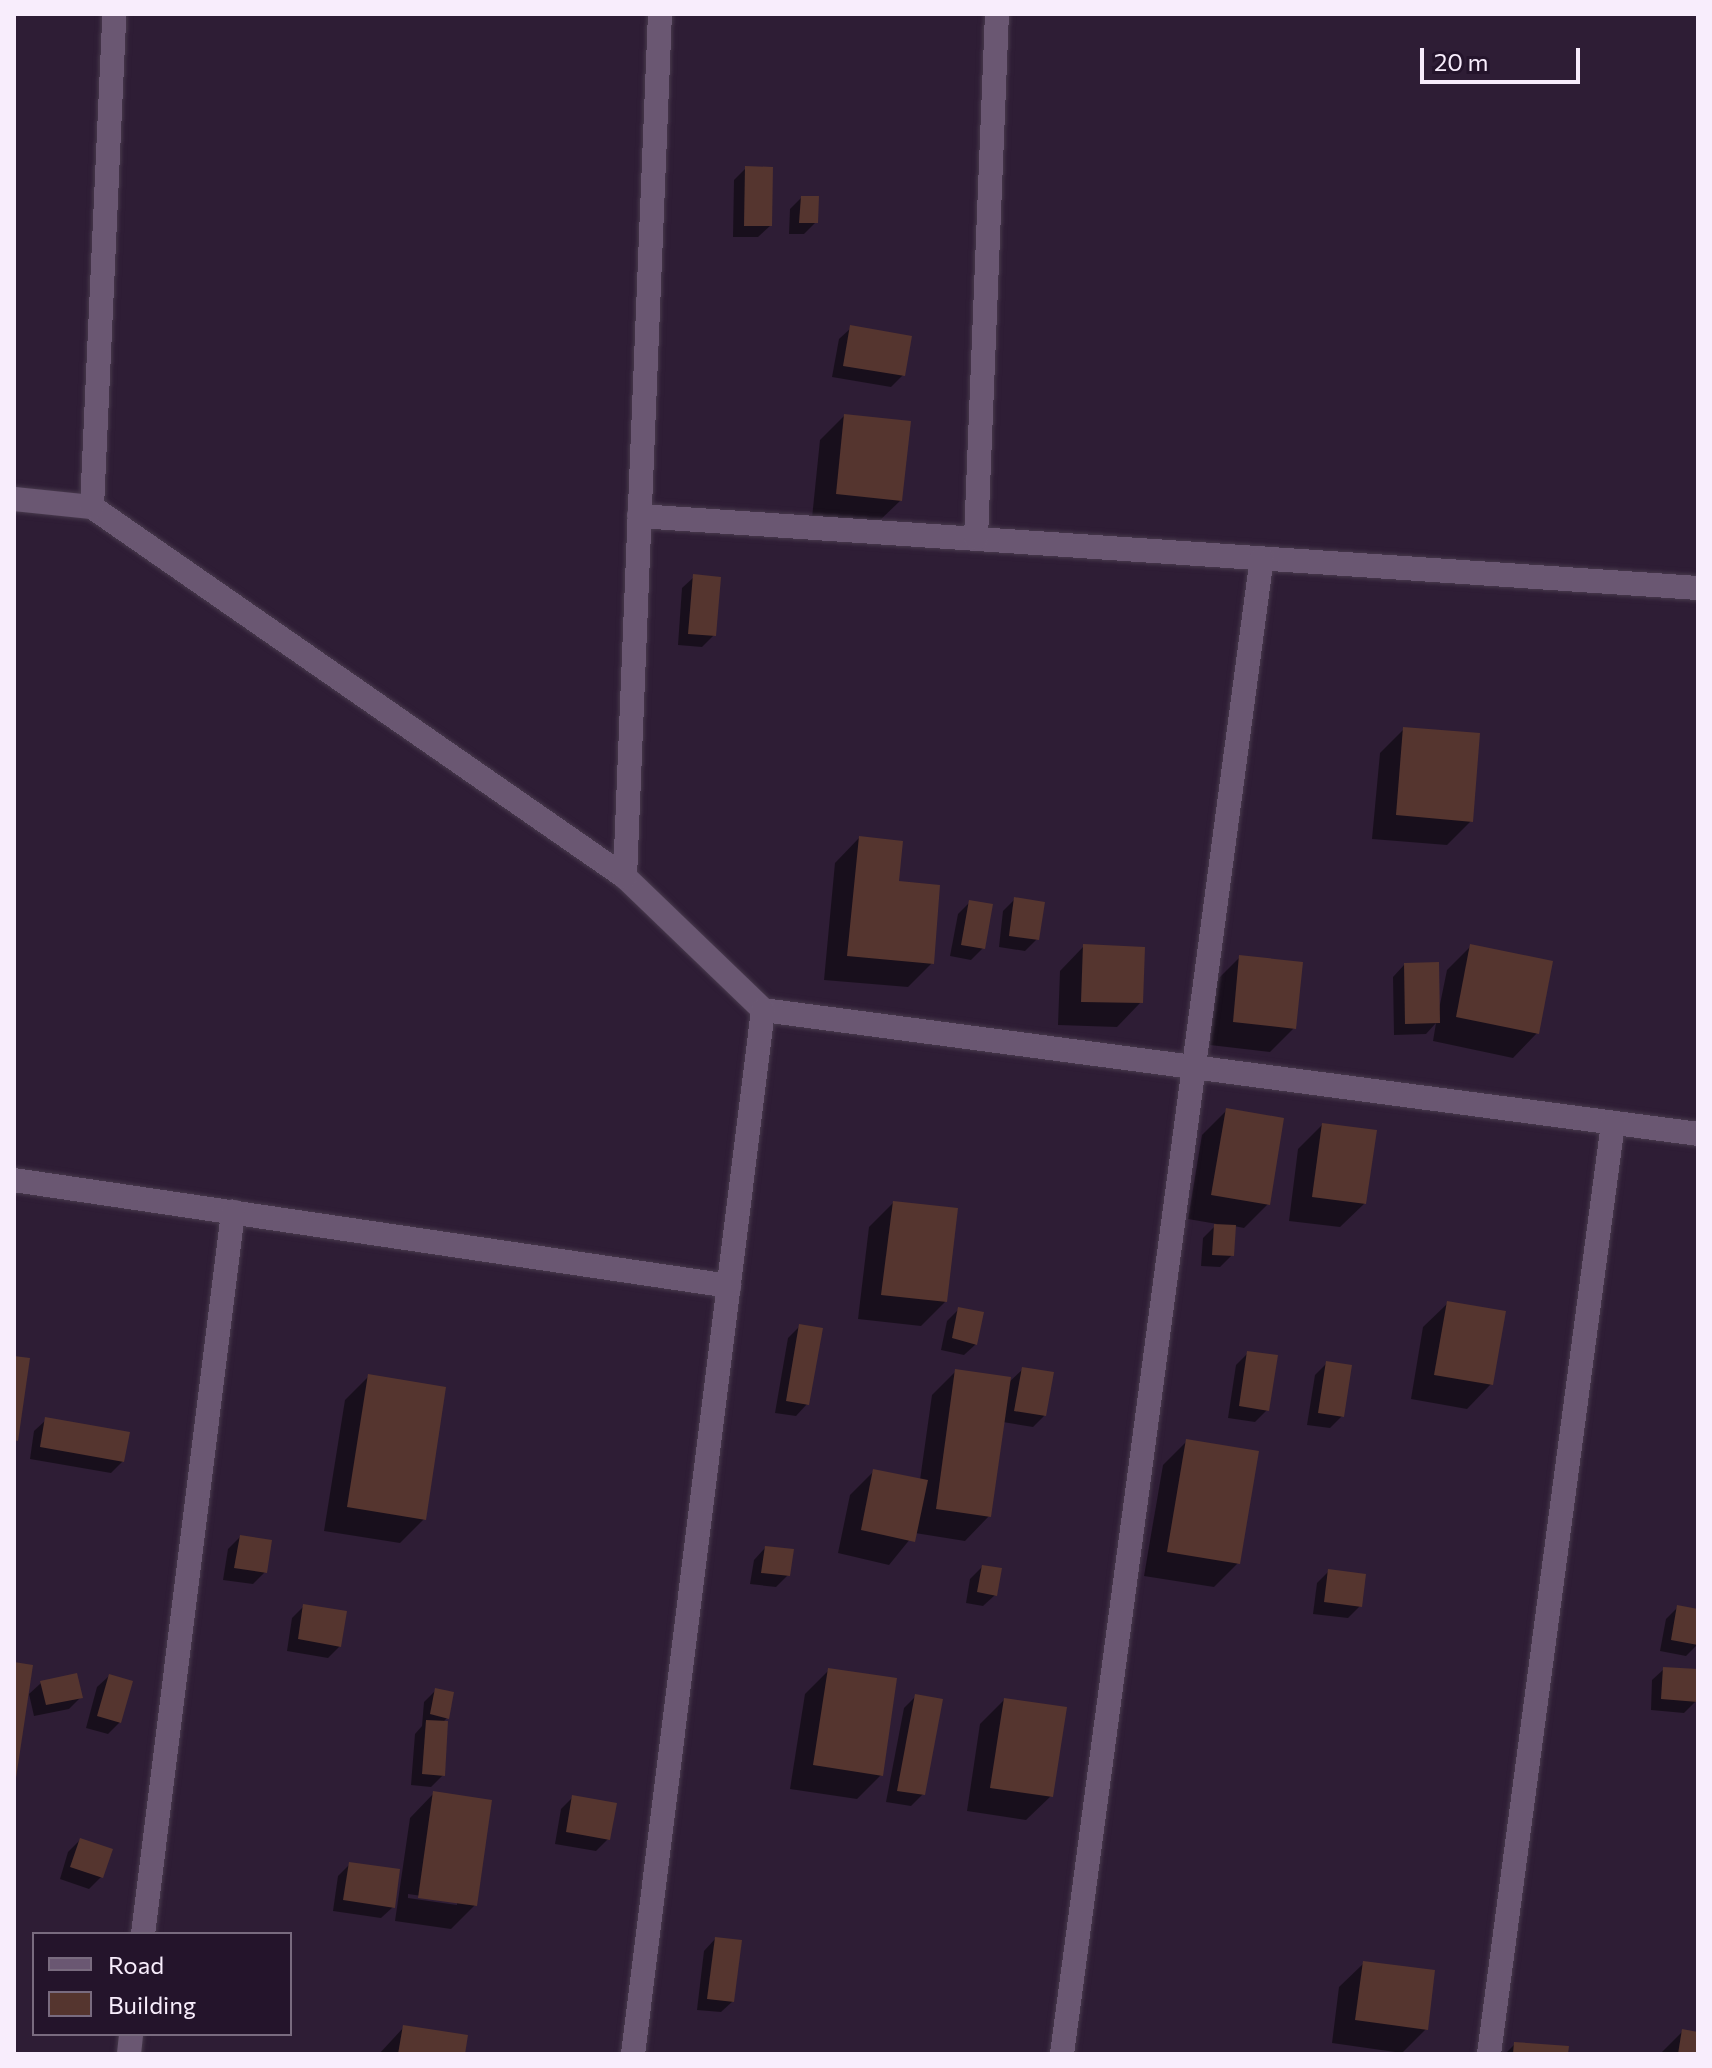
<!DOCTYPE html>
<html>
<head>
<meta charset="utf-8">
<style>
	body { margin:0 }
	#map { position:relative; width:1712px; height:2068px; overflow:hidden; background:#2e1d35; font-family:Commissioner,sans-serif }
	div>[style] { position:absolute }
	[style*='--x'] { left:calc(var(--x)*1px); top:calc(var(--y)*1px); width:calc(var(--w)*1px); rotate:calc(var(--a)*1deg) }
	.shadow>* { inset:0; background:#0007 }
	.building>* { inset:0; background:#55352f }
	.roads { filter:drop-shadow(0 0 2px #483a4d) drop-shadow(0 0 2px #483a4d) }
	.minor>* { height:24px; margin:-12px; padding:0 12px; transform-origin:12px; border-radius:12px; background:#6a5772 }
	span { translate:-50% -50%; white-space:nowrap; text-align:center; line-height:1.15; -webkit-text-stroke:6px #24142b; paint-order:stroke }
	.frame { position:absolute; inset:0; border:16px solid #f8edfc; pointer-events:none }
	.legend { position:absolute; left:32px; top:1932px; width:260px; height:104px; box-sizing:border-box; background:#24142b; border:2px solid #796b7f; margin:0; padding:10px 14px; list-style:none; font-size:24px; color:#f8edfc }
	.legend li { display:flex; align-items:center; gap:16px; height:40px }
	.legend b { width:40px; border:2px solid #796b7f }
	.scale { position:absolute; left:1420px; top:48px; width:160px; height:36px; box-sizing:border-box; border:4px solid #f8edfc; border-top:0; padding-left:10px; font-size:24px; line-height:28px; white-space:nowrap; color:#f8edfc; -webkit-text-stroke:6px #24142b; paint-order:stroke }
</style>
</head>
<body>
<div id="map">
	<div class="shadow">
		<div style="clip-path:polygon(746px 168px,770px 226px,758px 237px,733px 237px,734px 180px)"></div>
		<div style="clip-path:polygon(801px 198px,816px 222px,804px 234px,789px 234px,790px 209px)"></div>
		<div style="clip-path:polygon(851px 328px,903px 375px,891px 387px,832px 377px,839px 339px)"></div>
		<div style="clip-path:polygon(844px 416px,901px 500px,876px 524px,812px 518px,820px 440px)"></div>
		<div style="clip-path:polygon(694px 577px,714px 635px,702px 647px,678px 645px,682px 588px)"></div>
		<div style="clip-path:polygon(1404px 729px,1471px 821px,1447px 845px,1372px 839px,1380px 753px)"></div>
		<div style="clip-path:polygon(859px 838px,897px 883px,932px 963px,908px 987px,824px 980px,835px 863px)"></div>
		<div style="clip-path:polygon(1015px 899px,1037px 939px,1025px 951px,999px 947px,1003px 911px)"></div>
		<div style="clip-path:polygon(970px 902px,983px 948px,971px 960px,950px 956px,958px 914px)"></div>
		<div style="clip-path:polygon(1084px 946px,1141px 1002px,1117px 1027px,1058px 1025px,1060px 971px)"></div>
		<div style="clip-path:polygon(1471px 946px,1537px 1033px,1513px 1058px,1433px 1041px,1436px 1023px,1426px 1034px,1394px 1035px,1393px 977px,1404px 965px,1439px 1009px,1447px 970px)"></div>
		<div style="clip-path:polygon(1240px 957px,1294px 1028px,1270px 1052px,1210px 1045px,1216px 981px)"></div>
		<div style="clip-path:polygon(1227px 1110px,1268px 1204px,1244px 1228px,1234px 1226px,1232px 1255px,1220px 1267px,1201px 1266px,1203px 1238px,1217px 1224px,1188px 1219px,1202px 1135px)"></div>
		<div style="clip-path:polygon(1322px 1125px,1365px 1203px,1340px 1227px,1289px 1221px,1298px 1149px)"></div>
		<div style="clip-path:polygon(893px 1203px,945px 1302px,921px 1326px,858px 1319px,869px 1227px)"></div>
		<div style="clip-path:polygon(1448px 1303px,1491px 1384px,1467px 1409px,1411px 1399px,1423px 1327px)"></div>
		<div style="clip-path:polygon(959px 1309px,976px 1344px,964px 1355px,941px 1350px,947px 1321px)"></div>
		<div style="clip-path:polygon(800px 1326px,807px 1404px,796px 1416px,775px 1413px,788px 1338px)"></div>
		<div style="clip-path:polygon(1248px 1353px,1267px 1410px,1255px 1422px,1228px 1418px,1236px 1365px)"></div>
		<div style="clip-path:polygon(1327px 1363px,1342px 1416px,1330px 1428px,1307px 1425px,1315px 1375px)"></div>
		<div style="clip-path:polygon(1023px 1369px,1044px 1416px,1033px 1427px,1003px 1422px,989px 1516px,965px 1541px,915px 1533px,889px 1565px,838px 1553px,850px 1495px,874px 1471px,920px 1480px,932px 1395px,956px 1371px,1008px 1383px)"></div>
		<div style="clip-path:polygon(369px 1376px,424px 1519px,400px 1543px,324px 1531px,345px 1400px)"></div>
		<div style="clip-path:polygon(46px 1420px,123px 1461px,111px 1473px,30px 1459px,34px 1431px)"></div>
		<div style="clip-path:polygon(1187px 1441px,1238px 1563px,1214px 1587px,1144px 1576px,1163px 1465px)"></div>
		<div style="clip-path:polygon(240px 1537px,265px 1572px,253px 1584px,223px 1580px,228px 1549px)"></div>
		<div style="clip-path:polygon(765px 1548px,788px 1575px,776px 1587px,750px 1584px,754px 1560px)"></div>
		<div style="clip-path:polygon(982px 1567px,995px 1595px,983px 1606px,966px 1603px,970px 1579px)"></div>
		<div style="clip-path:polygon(1329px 1571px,1360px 1606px,1348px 1618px,1313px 1614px,1317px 1583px)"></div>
		<div style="clip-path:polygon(304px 1606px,340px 1646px,328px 1658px,287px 1651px,292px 1618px)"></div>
		<div style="clip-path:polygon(1678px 1607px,1698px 1611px,1698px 1644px,1686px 1656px,1660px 1651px,1666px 1619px)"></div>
		<div style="clip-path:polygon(1664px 1669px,1696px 1701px,1684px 1713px,1651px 1710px,1652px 1680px)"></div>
		<div style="clip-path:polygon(829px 1670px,881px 1775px,857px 1799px,790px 1789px,805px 1694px)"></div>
		<div style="clip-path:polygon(109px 1676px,120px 1722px,108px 1734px,86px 1728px,97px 1687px)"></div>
		<div style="clip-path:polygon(41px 1683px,81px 1697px,69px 1709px,34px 1716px,29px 1694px)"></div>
		<div style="clip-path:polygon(436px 1690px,447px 1718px,442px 1723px,443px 1775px,431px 1787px,411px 1785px,415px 1734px,422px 1726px,424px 1702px)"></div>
		<div style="clip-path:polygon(916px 1696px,923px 1794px,911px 1806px,886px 1802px,904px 1708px)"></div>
		<div style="clip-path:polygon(1004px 1700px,1051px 1796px,1026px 1820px,967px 1811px,980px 1724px)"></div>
		<div style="clip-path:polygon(evenodd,434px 1793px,475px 1905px,451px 1929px,395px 1921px,410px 1818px,434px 1793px,408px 1894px,457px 1901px,457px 1905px,408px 1898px,408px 1894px)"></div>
		<div style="clip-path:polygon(573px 1797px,608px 1839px,596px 1851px,555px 1844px,561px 1809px)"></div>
		<div style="clip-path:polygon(80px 1840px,101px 1877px,89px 1889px,60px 1879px,68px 1852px)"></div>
		<div style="clip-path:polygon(350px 1864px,393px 1907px,381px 1918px,333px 1911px,338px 1876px)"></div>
		<div style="clip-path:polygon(715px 1939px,733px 2001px,721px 2012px,697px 2010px,704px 1951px)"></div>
		<div style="clip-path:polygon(1364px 1963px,1426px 2029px,1402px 2053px,1332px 2043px,1339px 1987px)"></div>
		<div style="clip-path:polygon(404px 2027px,463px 2054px,379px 2054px)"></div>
		<div style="clip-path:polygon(1683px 2031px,1698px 2034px,1698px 2054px,1660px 2054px)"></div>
		<div style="clip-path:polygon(1515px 2044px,1566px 2054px,1505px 2054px)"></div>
	</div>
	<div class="building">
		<div style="clip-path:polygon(745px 166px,773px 167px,772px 226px,744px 226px)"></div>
		<div style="clip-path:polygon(801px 196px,819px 196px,818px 223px,799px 223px)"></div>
		<div style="clip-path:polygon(850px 325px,912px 336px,905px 376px,843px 366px)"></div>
		<div style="clip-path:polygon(844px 414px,911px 421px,902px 501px,836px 494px)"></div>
		<div style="clip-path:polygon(693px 574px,721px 577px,716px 636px,688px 634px)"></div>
		<div style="clip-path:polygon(1403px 727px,1480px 733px,1473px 822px,1396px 815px)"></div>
		<div style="clip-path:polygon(859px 836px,903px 841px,899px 881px,940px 885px,934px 964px,847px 956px)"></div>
		<div style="clip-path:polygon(1014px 897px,1045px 902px,1039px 940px,1009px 936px)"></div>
		<div style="clip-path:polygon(969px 900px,993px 904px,985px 949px,961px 945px)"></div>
		<div style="clip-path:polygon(1083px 944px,1145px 947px,1143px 1003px,1081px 1002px)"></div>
		<div style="clip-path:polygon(1470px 944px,1553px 961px,1539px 1034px,1456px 1017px)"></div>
		<div style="clip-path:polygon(1239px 955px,1303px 962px,1296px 1029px,1233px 1022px)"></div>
		<div style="clip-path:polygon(1439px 962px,1440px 1023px,1405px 1024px,1404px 963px)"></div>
		<div style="clip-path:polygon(1226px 1108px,1284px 1118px,1270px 1205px,1211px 1195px)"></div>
		<div style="clip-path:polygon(1322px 1123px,1377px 1130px,1366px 1204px,1312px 1197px)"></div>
		<div style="clip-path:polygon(893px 1201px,958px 1208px,947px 1302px,881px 1295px)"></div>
		<div style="clip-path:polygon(1214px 1224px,1236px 1225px,1234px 1256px,1212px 1255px)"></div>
		<div style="clip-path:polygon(1447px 1301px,1506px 1311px,1493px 1385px,1434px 1375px)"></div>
		<div style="clip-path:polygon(958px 1307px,984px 1312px,977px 1345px,952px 1338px)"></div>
		<div style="clip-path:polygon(799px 1324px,823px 1328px,809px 1405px,786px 1401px)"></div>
		<div style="clip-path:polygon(1247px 1351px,1278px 1355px,1269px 1411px,1239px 1406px)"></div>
		<div style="clip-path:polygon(14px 1356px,30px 1358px,18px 1441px,14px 1440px)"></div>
		<div style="clip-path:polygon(1326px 1361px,1352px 1365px,1344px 1417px,1318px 1413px)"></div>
		<div style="clip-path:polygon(1022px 1367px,1054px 1372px,1046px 1416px,1014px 1411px)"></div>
		<div style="clip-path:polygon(955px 1369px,1011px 1377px,991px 1517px,936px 1509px)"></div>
		<div style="clip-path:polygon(368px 1374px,446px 1387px,426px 1520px,347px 1507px)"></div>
		<div style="clip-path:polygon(45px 1417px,130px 1432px,124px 1462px,40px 1447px)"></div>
		<div style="clip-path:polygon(1186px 1439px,1259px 1451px,1240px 1564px,1167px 1552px)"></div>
		<div style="clip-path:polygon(873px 1469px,928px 1480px,915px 1542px,861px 1530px)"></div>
		<div style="clip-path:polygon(240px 1535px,272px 1540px,267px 1573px,234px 1568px)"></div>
		<div style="clip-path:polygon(765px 1546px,794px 1549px,790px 1576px,761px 1573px)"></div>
		<div style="clip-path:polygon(982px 1565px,1002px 1568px,997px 1596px,977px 1592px)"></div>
		<div style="clip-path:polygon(1328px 1569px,1366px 1574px,1362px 1607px,1324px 1602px)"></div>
		<div style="clip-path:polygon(303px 1604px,347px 1611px,341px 1647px,298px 1639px)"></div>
		<div style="clip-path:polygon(1677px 1605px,1698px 1609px,1698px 1645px,1671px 1640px)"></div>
		<div style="clip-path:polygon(14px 1662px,33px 1665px,16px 1778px,14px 1778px)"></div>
		<div style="clip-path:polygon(1663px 1667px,1698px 1669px,1698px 1702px,1661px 1699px)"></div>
		<div style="clip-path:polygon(828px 1668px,897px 1678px,883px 1776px,813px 1765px)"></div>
		<div style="clip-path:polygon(77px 1673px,83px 1698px,46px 1705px,40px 1681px)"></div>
		<div style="clip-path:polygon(109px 1674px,133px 1681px,121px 1723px,97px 1716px)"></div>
		<div style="clip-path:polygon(435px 1688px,454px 1692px,449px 1719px,430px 1714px)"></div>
		<div style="clip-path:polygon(915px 1694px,943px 1699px,925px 1795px,897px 1791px)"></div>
		<div style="clip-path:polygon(1004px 1698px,1067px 1707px,1053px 1797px,990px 1788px)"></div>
		<div style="clip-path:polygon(426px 1720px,448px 1721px,445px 1776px,422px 1774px)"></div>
		<div style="clip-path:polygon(433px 1791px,492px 1800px,477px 1906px,418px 1898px)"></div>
		<div style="clip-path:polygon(572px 1795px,617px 1803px,610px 1840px,566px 1832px)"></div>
		<div style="clip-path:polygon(80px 1838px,113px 1849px,103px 1878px,70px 1867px)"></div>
		<div style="clip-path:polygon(349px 1862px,400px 1869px,395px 1908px,343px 1900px)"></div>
		<div style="clip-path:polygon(715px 1937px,742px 1940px,734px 2002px,707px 1999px)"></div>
		<div style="clip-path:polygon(1363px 1961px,1435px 1970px,1428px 2030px,1355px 2020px)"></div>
		<div style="clip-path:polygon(403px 2025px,468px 2035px,465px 2054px,398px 2054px)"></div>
		<div style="clip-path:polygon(1682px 2029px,1698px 2032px,1698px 2054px,1678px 2054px)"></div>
		<div style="clip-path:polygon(1514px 2042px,1569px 2046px,1568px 2054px,1513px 2054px)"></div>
	</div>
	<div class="roads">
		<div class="minor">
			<div style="--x:14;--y:499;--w:78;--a:5.9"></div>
			<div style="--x:92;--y:507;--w:649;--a:34.77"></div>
			<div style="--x:625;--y:877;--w:192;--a:43.9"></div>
			<div style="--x:763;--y:1010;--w:943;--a:7.55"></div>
			<div style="--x:92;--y:507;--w:493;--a:-87.4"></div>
			<div style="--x:639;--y:516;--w:1061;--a:3.89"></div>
			<div style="--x:976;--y:538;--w:524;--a:-87.71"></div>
			<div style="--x:625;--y:877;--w:864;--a:-87.68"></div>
			<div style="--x:14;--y:1180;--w:723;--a:8.43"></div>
			<div style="--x:143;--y:1934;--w:728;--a:-82.89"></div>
			<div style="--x:129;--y:2054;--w:20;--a:-84"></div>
			<div style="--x:633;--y:2054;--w:1052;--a:-82.9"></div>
			<div style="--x:1062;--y:2054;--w:1509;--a:-82.39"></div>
			<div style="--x:1489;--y:2054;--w:939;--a:-82.41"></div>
		</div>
	</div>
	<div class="frame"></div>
	<ul class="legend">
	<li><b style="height:10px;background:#6a5772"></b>Road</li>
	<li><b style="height:22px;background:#55352f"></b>Building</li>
	</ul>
	<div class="scale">20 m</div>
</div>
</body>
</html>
